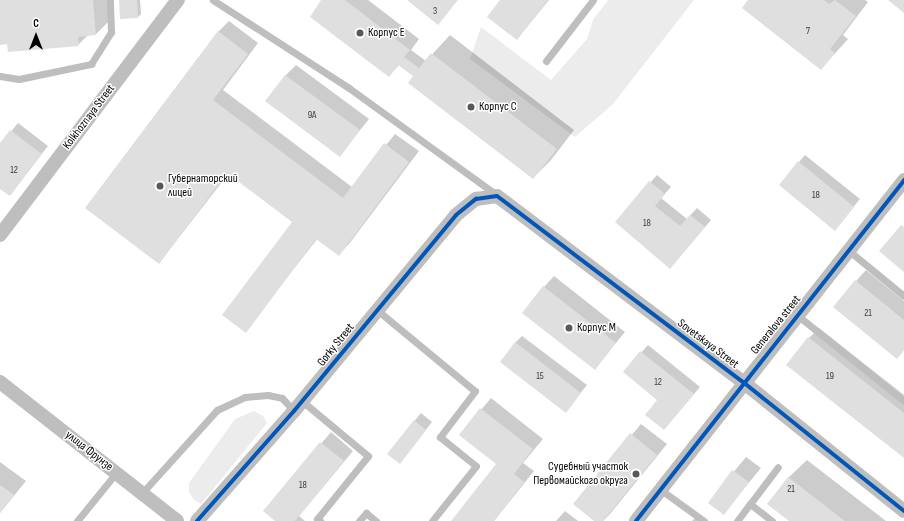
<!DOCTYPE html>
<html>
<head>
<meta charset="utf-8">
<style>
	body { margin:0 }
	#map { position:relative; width:904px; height:521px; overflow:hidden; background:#fff; font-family:"Sofia Sans Condensed",sans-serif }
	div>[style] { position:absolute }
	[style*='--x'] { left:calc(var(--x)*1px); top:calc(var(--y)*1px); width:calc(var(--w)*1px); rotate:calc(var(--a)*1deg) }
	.green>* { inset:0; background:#ececec }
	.shadow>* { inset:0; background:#0003 }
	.building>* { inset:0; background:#dfdfdf }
	.lane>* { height:7px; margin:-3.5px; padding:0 3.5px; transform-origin:3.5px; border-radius:3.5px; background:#bebebe }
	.street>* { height:14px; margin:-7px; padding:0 7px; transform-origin:7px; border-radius:7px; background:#bebebe }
	.cycleway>* { height:4px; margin:-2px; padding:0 2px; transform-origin:2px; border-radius:2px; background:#0057b8 }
	.dots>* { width:11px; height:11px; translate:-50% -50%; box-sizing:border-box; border:2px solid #fff; border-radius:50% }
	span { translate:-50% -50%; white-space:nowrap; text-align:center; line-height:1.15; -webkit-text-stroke:3px #fff; paint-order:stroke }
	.number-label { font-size:10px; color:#383838 }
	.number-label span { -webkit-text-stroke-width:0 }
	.poi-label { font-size:12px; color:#000 }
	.left { translate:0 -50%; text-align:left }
	.right { translate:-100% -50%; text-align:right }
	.street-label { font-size:12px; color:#000 }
	.north { position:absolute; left:16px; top:16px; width:40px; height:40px; -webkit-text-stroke:3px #fff; paint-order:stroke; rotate:0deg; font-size:11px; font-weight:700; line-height:16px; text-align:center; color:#000 }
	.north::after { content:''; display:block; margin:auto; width:14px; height:18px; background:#000; clip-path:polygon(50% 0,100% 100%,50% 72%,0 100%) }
</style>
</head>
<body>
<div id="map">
	<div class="green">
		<div style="clip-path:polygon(608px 0,694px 0,613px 104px,575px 137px,470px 59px,481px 27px,551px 80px,587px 39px,593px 20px)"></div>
		<div style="clip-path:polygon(254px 411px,263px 416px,267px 423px,201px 504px,194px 500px,189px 492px,189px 483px,235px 419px)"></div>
	</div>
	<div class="shadow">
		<div style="clip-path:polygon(0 0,107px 0,109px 21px,96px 34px,88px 35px,78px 45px,0 44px)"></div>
		<div style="clip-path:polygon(120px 0,140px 0,141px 14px,138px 17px)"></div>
		<div style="clip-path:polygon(323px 0,368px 0,419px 39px,411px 50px,426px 61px,450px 35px,574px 130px,551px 160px,533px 178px,417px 72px,399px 65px,389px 76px)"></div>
		<div style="clip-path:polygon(501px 0,549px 0,517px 39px)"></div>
		<div style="clip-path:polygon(750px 0,865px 0,868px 2px,843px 35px,848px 39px,821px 69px)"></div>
		<div style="clip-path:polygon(229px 21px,258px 43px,223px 90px,352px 187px,395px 134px,419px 151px,349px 244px,339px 254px,318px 238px,245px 331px,293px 222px,229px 173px,159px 263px,218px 32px)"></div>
		<div style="clip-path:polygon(296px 65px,369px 119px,340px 155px,285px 76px)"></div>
		<div style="clip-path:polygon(18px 123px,48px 146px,9px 195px,0 188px,0 145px)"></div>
		<div style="clip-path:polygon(805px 155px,860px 199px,835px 229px,799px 162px)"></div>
		<div style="clip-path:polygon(657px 175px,671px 187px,661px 198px,687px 219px,697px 208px,711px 220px,677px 260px,616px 222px)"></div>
		<div style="clip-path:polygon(866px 270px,904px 301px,904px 350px,897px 358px,856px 281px)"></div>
		<div style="clip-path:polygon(554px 276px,625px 332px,595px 368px,544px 287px)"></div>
		<div style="clip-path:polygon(819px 328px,904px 395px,904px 456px,809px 338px)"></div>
		<div style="clip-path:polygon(522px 336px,587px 385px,566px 411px,515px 343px)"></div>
		<div style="clip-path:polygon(648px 345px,700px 387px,664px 429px,658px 400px,624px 372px)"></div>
		<div style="clip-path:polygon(491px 398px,543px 439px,523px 463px,534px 471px,494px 521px,452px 521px,498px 464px,460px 435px)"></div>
		<div style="clip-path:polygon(421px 413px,432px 422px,400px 463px,388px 454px)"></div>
		<div style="clip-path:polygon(641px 424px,667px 444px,610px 514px,603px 521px,595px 521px,574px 504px)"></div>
		<div style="clip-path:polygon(331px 432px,353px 451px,299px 516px,305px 521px,277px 521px,264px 511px)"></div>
		<div style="clip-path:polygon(746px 457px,761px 468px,724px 513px,709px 502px)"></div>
		<div style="clip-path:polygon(807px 460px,886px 521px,791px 521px,788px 478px)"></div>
		<div style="clip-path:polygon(0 462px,26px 481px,0 513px)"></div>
		<div style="clip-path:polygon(565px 511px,578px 521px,556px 521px)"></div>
		<div style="clip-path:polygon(698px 515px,705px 521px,692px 521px)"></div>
	</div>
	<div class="building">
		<div style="clip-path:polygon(0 0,93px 0,96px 35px,78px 37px,79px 46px,8px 52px,7px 44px,0 45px)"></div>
		<div style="clip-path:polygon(119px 0,137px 0,138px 18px,120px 19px)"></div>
		<div style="clip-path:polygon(321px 0,345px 0,410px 50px,404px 57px,419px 68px,431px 53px,557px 149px,533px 179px,408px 83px,413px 76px,398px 65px,389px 77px,310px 17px)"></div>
		<div style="clip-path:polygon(407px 0,458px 0,438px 25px)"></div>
		<div style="clip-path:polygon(500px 0,548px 0,517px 40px,487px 17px)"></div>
		<div style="clip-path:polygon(748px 0,824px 0,829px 4px,835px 0,856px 16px,830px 49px,835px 53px,821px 70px,742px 8px)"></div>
		<div style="clip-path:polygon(888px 0,904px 0,904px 13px)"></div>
		<div style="clip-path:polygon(218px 31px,248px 54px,213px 100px,343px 198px,384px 143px,409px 162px,339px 256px,316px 239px,246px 333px,222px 315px,292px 222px,227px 173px,159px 264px,85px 208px)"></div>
		<div style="clip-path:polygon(285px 75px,360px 130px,340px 157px,265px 101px)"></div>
		<div style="clip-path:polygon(10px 130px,42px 154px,10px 196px,0 189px,0 143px)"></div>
		<div style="clip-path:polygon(798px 161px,854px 207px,835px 231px,779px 185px)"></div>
		<div style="clip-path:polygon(649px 181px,665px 194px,655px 206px,680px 226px,690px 215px,705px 227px,670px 269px,615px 222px)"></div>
		<div style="clip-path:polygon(901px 225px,904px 227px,904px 272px,879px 251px)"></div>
		<div style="clip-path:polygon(855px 280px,904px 320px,904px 350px,897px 359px,833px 307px)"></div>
		<div style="clip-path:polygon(543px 286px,616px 343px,595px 370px,522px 313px)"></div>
		<div style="clip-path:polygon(808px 337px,904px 413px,904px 458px,786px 365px)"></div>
		<div style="clip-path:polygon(515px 342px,581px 393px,566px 413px,500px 362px)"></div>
		<div style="clip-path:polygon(640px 351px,694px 394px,664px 430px,645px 415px,657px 400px,623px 372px)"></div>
		<div style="clip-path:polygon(480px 408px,533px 449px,514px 474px,524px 482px,494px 521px,451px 521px,496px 464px,459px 435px)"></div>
		<div style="clip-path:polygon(414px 420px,426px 430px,400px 464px,387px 454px)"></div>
		<div style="clip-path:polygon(630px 433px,657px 455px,603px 521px,594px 521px,573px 504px)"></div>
		<div style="clip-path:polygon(320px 442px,344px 461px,295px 521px,275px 521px,263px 511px)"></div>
		<div style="clip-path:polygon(732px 470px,749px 482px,724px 515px,708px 503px)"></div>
		<div style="clip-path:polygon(788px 477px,845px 521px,789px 521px,767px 504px)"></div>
		<div style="clip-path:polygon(0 485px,14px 495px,0 513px)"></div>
	</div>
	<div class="lane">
		<div style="--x:213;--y:0;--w:162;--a:32.9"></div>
		<div style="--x:349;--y:88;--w:183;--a:35.9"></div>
		<div style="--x:546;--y:61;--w:77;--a:-52.4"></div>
		<div style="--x:0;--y:76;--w:19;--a:9"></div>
		<div style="--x:19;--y:79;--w:74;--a:-11.8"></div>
		<div style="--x:91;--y:64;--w:38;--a:-58"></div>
		<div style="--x:111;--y:32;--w:32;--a:-92"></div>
		<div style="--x:848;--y:250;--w:72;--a:39.4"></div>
		<div style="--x:377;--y:310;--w:127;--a:39.6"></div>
		<div style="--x:475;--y:391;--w:58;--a:127.3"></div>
		<div style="--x:440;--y:437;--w:46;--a:38.9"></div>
		<div style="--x:476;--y:466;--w:70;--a:128.7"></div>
		<div style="--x:797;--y:315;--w:137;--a:38.8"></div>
		<div style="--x:302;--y:401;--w:86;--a:39.8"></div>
		<div style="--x:368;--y:456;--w:81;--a:129"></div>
		<div style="--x:317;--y:519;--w:4;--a:34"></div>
		<div style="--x:661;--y:490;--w:53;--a:35.8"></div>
		<div style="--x:142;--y:493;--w:112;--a:-47.9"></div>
		<div style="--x:217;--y:410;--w:31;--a:-25"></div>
		<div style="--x:245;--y:397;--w:23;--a:-5"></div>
		<div style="--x:268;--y:395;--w:14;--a:12"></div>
		<div style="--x:282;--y:398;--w:18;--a:47"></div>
		<div style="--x:77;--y:521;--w:62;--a:-50.9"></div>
		<div style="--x:359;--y:521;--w:11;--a:-49"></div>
		<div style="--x:366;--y:513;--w:13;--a:39"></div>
		<div style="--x:737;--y:521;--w:21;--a:-53"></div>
		<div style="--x:772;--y:521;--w:28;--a:-142"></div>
		<div style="--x:750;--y:504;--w:46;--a:-52.9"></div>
	</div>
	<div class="street">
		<div style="--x:0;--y:235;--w:295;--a:-52.9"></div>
		<div style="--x:0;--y:382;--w:225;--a:38.1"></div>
		<div style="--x:197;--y:521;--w:147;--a:-48.6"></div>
		<div style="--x:294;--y:411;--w:254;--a:-50.4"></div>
		<div style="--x:456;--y:215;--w:26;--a:-39"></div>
		<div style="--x:476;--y:199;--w:21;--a:-8"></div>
		<div style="--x:497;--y:196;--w:308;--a:37.1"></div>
		<div style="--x:743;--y:382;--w:206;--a:38.7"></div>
		<div style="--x:636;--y:521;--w:434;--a:-51.8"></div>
	</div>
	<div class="cycleway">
		<div style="--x:197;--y:521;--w:147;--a:-48.6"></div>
		<div style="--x:294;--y:411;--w:254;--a:-50.4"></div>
		<div style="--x:456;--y:215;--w:26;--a:-39"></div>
		<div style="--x:476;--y:199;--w:21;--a:-8"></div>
		<div style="--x:497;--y:196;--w:308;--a:37.1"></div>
		<div style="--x:743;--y:382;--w:206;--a:38.7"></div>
		<div style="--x:636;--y:521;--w:434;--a:-51.8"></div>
	</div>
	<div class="dots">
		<div style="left:360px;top:33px;background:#595959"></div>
		<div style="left:471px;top:107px;background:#595959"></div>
		<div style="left:160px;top:186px;background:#595959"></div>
		<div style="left:569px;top:328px;background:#595959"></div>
		<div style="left:636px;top:474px;background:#595959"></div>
	</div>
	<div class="number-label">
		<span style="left:435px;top:12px">3</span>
		<span style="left:808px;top:32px">7</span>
		<span style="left:312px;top:116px">9А</span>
		<span style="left:14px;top:171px">12</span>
		<span style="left:816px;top:196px">18</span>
		<span style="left:647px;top:224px">18</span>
		<span style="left:868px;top:314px">21</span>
		<span style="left:540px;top:377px">15</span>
		<span style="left:830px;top:377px">19</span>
		<span style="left:658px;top:383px">12</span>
		<span style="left:303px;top:486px">18</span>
		<span style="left:791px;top:490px">21</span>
	</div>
	<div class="poi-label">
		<span class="left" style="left:368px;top:33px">Корпус Е</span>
		<span class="left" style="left:479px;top:107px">Корпус С</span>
		<span class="left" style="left:168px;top:186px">Губернаторский<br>лицей</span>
		<span class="left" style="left:577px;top:328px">Корпус M</span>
		<span class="right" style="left:628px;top:474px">Судебный участок<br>Первомайского округа</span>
	</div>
	<div class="street-label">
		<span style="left:89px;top:117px;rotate:-53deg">Kolkhoznaya Street</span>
		<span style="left:776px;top:325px;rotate:-51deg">Generalova street</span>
		<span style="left:708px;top:344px;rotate:37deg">Sovetskaya Street</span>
		<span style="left:336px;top:345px;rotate:-51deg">Gorky Street</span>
		<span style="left:89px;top:451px;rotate:38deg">улица Фрунзе</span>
	</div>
	<div class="north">С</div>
</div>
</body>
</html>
